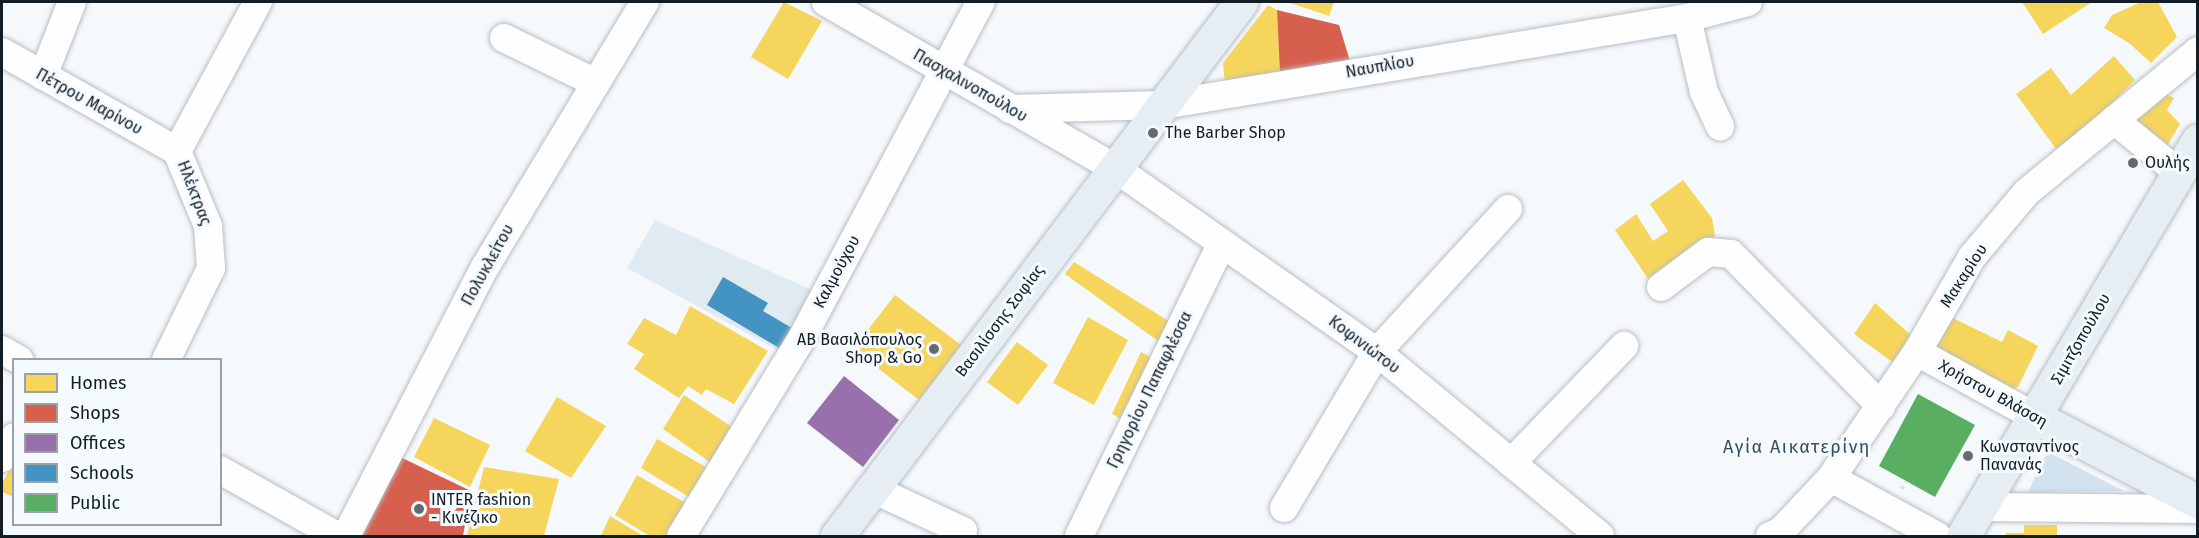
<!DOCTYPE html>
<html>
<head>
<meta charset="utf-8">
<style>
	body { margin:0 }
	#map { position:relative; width:2199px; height:538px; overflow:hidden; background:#f6f9fc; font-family:"Fira Sans",sans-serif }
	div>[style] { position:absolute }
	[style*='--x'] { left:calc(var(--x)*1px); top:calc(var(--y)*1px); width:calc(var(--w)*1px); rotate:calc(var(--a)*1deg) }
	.built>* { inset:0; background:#e0eaf1 }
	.green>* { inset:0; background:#d3e2ef }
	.homes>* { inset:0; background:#f6d55c }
	.shops>* { inset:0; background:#d6604d }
	.offices>* { inset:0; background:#9970ab }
	.schools>* { inset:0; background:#4393c3 }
	.public>* { inset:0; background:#5aae61 }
	.path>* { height:4px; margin-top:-2px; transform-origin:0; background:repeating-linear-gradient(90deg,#dddfe0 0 3px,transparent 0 7.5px) }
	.roads { filter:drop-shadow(0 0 2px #b7bec3) drop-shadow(0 0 2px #b7bec3) }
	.minor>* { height:28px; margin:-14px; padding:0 14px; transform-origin:14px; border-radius:14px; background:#fefeff }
	.major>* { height:33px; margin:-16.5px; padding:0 16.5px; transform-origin:16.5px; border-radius:16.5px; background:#e6eef3 }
	.dots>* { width:16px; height:16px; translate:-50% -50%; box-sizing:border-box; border:3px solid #f4fafe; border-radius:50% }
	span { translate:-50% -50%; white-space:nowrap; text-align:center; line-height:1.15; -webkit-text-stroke:6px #f4fafe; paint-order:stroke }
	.street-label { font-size:16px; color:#121d25 }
	.poi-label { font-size:16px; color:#121d25 }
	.left { translate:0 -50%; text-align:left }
	.right { translate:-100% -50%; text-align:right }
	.neighbourhood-label { font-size:18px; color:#344f61; letter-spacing:1.5px }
	.frame { position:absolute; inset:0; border:3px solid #121d25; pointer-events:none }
	.legend { position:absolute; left:12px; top:358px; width:210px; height:168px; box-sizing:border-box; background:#f4fafe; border:2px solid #9aa2a7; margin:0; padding:8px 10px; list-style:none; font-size:18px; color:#121d25 }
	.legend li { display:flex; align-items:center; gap:12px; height:30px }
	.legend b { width:30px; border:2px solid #9aa2a7 }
</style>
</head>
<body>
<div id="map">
	<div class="built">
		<div style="clip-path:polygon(655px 220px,819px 293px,787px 355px,627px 268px)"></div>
	</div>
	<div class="green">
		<div style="clip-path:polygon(2047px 452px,2048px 452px,2124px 491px,2028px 492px)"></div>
	</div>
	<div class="homes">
		<div style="clip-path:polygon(784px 2px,822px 21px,788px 79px,751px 57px)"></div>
		<div style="clip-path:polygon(1287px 2px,1334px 2px,1329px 16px)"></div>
		<div style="clip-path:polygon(2022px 2px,2092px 2px,2043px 34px)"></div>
		<div style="clip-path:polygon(2141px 2px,2158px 2px,2177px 37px,2151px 63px,2129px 43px,2104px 28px,2112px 15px)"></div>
		<div style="clip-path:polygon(1268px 5px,1277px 10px,1280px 74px,1225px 85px,1223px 63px)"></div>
		<div style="clip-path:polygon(2114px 56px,2135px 80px,2091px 124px,2056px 149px,2016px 94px,2051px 68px,2071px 95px)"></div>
		<div style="clip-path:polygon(2158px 90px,2174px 98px,2167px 110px,2180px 124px,2164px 151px,2127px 122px)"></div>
		<div style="clip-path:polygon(1683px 180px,1712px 218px,1715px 236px,1651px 283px,1615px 230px,1636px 214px,1653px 241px,1668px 231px,1650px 204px)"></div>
		<div style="clip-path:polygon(1074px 262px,1175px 325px,1165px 346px,1065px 274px)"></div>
		<div style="clip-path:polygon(895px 295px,961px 345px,919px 400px,853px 349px)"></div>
		<div style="clip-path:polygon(1875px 303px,1912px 336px,1895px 364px,1854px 334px)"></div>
		<div style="clip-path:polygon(690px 306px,768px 351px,734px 404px,706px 389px,702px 395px,688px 386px,679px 398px,634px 369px,644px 354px,627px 344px,644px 318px,676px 335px)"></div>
		<div style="clip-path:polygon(1949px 316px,2002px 342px,2008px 330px,2038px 346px,2018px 387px,2006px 389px,1929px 348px)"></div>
		<div style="clip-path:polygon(1088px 317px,1128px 340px,1094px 405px,1053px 383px)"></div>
		<div style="clip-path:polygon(1017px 342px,1048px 365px,1018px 405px,987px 382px)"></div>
		<div style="clip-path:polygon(1141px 352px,1158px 361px,1128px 423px,1112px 414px)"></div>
		<div style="clip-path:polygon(684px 395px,738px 431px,714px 465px,663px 429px)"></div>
		<div style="clip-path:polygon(557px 397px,606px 426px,571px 478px,525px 451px)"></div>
		<div style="clip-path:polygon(434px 418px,490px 445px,470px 487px,414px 457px)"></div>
		<div style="clip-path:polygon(657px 439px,711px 470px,694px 500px,641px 468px)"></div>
		<div style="clip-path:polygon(14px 462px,14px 497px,2px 492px,2px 483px)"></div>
		<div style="clip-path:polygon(484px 467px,559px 479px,544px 536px,467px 536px)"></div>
		<div style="clip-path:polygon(637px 475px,691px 506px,673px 536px,650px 536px,615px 515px)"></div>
		<div style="clip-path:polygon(610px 516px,643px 536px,601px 536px)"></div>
		<div style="clip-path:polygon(2024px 525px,2057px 525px,2057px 536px,2006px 536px,2006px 533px,2024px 533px)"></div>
	</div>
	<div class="shops">
		<div style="clip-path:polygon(1277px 10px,1339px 25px,1350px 61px,1280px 74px)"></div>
		<div style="clip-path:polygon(398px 456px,471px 491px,463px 536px,355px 536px)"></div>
	</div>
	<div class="offices">
		<div style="clip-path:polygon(844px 376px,899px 420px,863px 467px,807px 423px)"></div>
	</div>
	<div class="schools">
		<div style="clip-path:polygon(723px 277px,768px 303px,763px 311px,797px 331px,786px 352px,707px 305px)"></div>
	</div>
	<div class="public">
		<div style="clip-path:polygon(1918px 394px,1975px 425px,1935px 497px,1879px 466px)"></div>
	</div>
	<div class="path">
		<div style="--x:1902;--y:489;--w:9;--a:-63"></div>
	</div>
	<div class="roads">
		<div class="minor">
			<div style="--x:826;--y:2;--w:333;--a:29.9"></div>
			<div style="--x:1115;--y:168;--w:320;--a:35.1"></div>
			<div style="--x:1377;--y:352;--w:289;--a:39.5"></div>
			<div style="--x:1687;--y:18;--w:76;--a:77.1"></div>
			<div style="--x:1704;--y:92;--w:38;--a:65"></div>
			<div style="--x:504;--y:38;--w:102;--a:26.1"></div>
			<div style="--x:2;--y:52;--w:201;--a:29.5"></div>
			<div style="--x:43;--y:76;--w:79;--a:-68.6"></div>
			<div style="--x:1010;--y:109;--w:153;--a:-1.5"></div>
			<div style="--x:1163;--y:105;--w:531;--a:-9.43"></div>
			<div style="--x:1687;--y:18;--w:63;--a:-14.7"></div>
			<div style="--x:2114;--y:120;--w:82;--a:39.1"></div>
			<div style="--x:1661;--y:287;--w:59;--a:-36.7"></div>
			<div style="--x:1708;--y:252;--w:23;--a:5"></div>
			<div style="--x:1731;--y:254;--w:214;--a:45.4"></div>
			<div style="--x:2;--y:350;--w:20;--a:30"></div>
			<div style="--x:1917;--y:352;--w:135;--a:28.8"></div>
			<div style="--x:166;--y:360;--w:102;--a:-63.9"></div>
			<div style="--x:211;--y:268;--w:42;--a:-94.1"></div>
			<div style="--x:208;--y:226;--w:81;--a:-112.5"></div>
			<div style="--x:177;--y:151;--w:170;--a:-61.5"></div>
			<div style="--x:2;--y:458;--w:24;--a:-60"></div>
			<div style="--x:1511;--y:463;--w:163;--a:-46"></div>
			<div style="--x:220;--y:470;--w:134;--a:29.4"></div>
			<div style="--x:1831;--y:478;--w:121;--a:28.7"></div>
			<div style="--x:873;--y:489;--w:99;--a:25"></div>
			<div style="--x:963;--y:531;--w:6;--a:129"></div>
			<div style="--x:1982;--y:507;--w:216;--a:0.5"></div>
			<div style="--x:1284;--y:508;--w:182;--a:-59.2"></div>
			<div style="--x:1377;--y:352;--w:194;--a:-47.5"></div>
			<div style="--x:346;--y:536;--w:303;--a:-62.7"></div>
			<div style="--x:485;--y:267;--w:310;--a:-58.9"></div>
			<div style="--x:681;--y:536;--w:232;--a:-58.6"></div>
			<div style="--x:802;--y:338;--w:381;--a:-62"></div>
			<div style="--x:1079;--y:536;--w:326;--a:-64"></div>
			<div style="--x:1770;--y:536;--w:12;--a:-24"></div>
			<div style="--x:1781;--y:531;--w:73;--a:-46.7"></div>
			<div style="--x:1831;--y:478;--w:153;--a:-55.7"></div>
			<div style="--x:1917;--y:352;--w:110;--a:-59.9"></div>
			<div style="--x:1972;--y:257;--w:85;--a:-49.8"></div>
			<div style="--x:2027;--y:192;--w:222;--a:-39.5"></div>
		</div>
		<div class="major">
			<div style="--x:2035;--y:417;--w:184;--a:27.5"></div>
			<div style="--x:837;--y:536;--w:670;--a:-52.89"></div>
			<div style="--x:1963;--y:536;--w:460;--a:-59.3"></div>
		</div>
	</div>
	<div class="dots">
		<div style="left:1153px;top:133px;background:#626a70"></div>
		<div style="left:2133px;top:163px;background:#626a70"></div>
		<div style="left:934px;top:349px;background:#626a70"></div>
		<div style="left:1968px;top:456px;background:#626a70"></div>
		<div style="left:419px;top:509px;background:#626a70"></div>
	</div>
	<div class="street-label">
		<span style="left:1380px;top:67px;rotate:-10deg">Ναυπλίου</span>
		<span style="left:970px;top:86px;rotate:30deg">Πασχαλινοπούλου</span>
		<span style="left:89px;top:102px;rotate:29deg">Πέτρου Μαρίνου</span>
		<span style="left:194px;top:193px;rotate:69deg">Ηλέκτρας</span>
		<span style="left:488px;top:265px;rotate:-61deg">Πολυκλείτου</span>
		<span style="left:837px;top:272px;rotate:-62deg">Καλμούχου</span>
		<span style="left:1964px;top:276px;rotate:-57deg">Μακαρίου</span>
		<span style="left:1000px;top:321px;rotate:-53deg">Βασιλίσσης Σοφίας</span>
		<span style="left:2081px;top:339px;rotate:-60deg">Σιμιτζοπούλου</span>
		<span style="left:1364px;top:345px;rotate:37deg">Κοφινιώτου</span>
		<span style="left:1150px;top:390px;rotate:-64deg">Γρηγορίου Παπαφλέσσα</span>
		<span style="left:1993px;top:394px;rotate:29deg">Χρήστου Βλάσση</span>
	</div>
	<div class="poi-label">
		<span class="left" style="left:1165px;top:133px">The Barber Shop</span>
		<span class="left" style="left:2145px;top:163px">Ουλής</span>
		<span class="right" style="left:922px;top:349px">ΑΒ Βασιλόπουλος<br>Shop &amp; Go</span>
		<span class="left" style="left:1980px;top:456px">Κωνσταντίνος<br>Πανανάς</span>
		<span class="left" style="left:431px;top:509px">INTER fashion<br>- Κινέζικο</span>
	</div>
	<div class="neighbourhood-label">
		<span style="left:1797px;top:447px">Αγία Αικατερίνη</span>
	</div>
	<div class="frame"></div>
	<ul class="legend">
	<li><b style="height:16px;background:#f6d55c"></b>Homes</li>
	<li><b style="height:16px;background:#d6604d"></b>Shops</li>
	<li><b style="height:16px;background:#9970ab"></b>Offices</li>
	<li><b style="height:16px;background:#4393c3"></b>Schools</li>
	<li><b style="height:16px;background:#5aae61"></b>Public</li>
	</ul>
</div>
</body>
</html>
